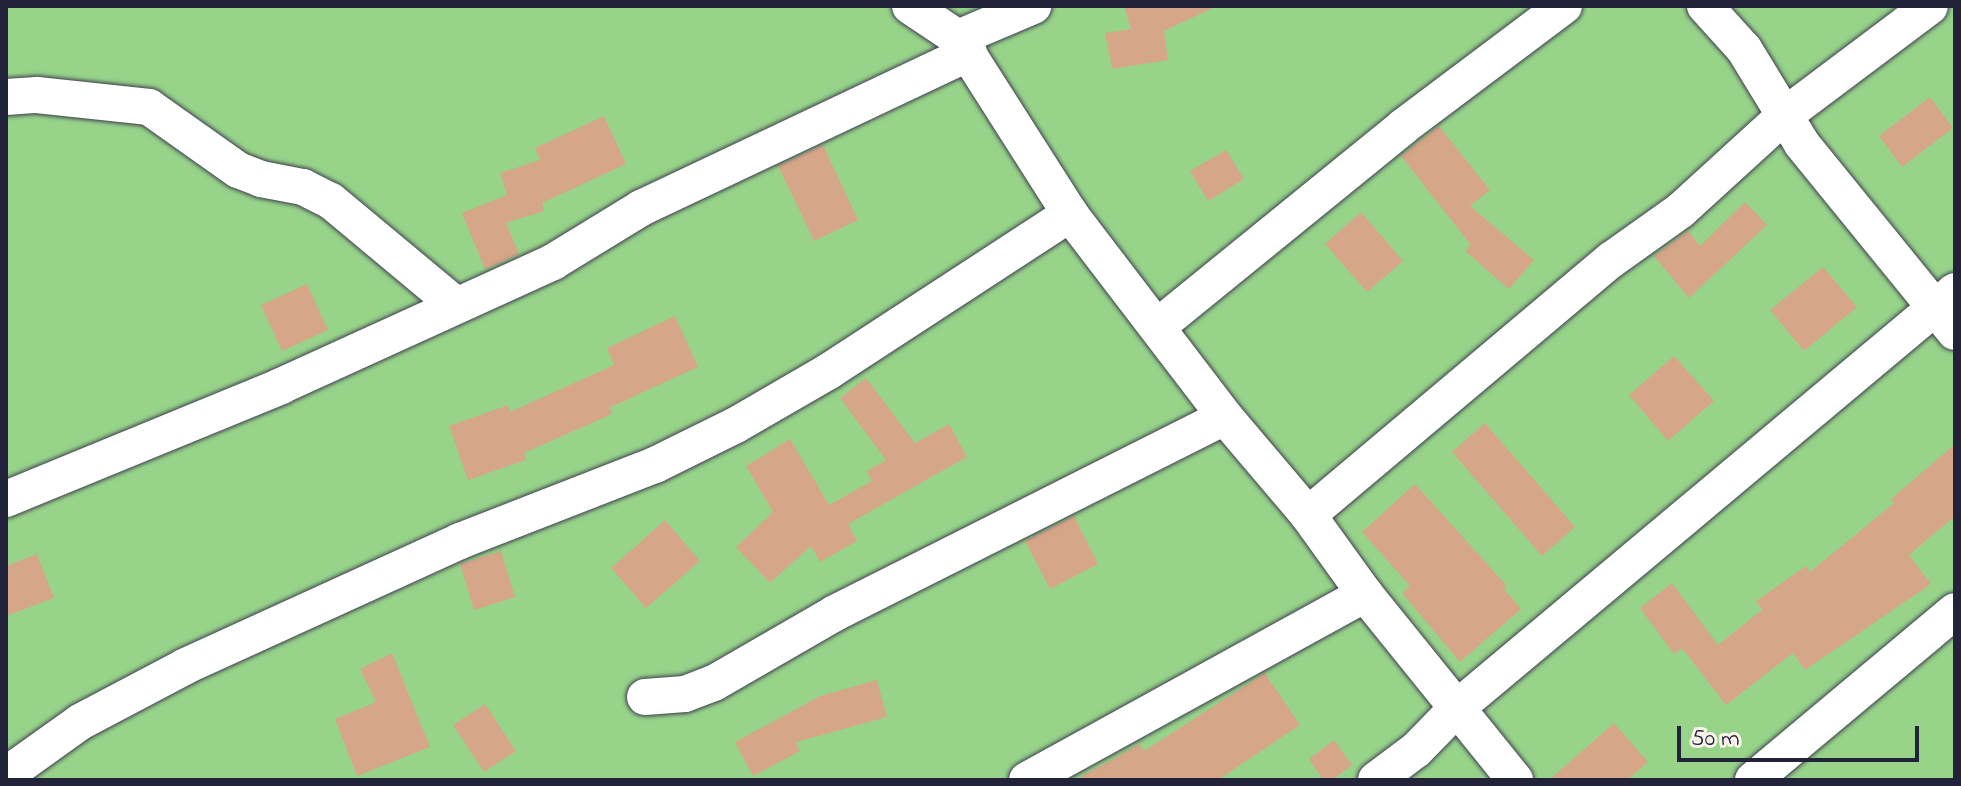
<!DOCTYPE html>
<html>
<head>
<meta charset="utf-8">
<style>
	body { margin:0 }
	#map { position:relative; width:1961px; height:786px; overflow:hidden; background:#efe5ca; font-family:"Indie Flower",sans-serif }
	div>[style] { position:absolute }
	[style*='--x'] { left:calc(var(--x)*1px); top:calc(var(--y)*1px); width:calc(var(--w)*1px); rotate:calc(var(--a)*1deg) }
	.green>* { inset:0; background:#97d48a }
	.building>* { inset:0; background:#d6a688 }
	.roads { filter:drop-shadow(0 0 2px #413f50) drop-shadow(0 0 2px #413f50) }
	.street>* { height:36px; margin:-18px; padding:0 18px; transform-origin:18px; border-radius:18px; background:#fff }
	span { translate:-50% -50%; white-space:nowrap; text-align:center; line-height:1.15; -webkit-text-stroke:6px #f7f3e8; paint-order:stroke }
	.frame { position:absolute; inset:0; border:8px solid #22223b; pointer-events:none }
	.scale { position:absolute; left:1677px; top:726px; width:242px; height:36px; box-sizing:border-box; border:4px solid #22223b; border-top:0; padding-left:10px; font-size:24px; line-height:28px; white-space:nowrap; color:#22223b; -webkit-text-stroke:6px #f7f3e8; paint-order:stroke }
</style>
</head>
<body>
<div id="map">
	<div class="green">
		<div style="clip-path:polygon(6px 6px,1955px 6px,1955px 780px,6px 780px)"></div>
	</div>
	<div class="building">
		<div style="clip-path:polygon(1124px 6px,1217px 6px,1164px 31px,1168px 60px,1112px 69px,1105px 33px,1131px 29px)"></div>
		<div style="clip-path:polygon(1930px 97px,1953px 128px,1902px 167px,1879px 136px)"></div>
		<div style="clip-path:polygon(604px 116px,626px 164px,542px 203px,544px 211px,506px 223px,519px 254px,485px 269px,462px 213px,507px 195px,500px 173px,540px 160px,535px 148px)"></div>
		<div style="clip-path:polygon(1439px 126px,1490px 190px,1470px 206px,1534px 260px,1509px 289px,1465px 251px,1471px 245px,1401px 156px)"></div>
		<div style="clip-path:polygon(823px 145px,858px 220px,814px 241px,778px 166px)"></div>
		<div style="clip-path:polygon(1226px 150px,1244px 179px,1208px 201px,1190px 171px)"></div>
		<div style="clip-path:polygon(1745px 202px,1767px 225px,1689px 298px,1654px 256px,1688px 231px,1700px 246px)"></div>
		<div style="clip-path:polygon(1361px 212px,1403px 261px,1367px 292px,1325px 244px)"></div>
		<div style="clip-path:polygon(1823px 267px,1857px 307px,1804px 351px,1770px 310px)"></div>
		<div style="clip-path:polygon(307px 284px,328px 330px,282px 351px,261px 305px)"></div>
		<div style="clip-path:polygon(675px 316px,698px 367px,609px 408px,612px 414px,524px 453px,526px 460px,468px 480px,449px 426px,508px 405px,510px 412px,614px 365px,607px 348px)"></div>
		<div style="clip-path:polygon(1674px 356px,1714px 401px,1668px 441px,1629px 395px)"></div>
		<div style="clip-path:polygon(866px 378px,915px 443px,949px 424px,967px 457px,848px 524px,857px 541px,820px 562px,811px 546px,770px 583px,736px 547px,773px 512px,746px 466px,790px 439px,829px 505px,872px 481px,867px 471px,886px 460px,840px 398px)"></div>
		<div style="clip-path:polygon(1485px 423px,1575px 527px,1542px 556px,1452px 452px)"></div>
		<div style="clip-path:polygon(1955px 444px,1955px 516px,1909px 555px,1931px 584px,1805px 670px,1793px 653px,1726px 705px,1682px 648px,1674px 654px,1640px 608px,1672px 583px,1718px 645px,1762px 610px,1756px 601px,1806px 566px,1810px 572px,1894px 503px,1891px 499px)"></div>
		<div style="clip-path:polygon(1415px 484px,1507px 586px,1504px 589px,1521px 609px,1460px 662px,1402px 593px,1410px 586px,1362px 532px)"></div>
		<div style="clip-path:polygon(1074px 516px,1098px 564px,1050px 589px,1025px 541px)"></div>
		<div style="clip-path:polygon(665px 520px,700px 561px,646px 608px,611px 568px)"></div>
		<div style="clip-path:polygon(501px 551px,515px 597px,474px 610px,460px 564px)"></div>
		<div style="clip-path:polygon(37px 554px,54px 598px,6px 616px,6px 566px)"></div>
		<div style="clip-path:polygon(392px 653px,430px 747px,357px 776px,335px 719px,376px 702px,360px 669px)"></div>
		<div style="clip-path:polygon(1265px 673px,1300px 725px,1218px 780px,1075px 780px,1140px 744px,1144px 751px)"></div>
		<div style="clip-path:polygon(877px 680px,887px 717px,796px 742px,800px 751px,753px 776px,735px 742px,820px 696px)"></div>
		<div style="clip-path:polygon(485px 704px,516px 751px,484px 772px,453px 725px)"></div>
		<div style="clip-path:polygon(1614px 723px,1648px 762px,1627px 780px,1549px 780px)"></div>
		<div style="clip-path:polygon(1334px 740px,1352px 765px,1332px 780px,1323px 780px,1309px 759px)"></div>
	</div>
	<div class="roads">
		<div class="street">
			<div style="--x:910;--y:6;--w:58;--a:33.7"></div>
			<div style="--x:958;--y:38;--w:209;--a:57.5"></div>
			<div style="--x:1070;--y:214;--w:255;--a:52.6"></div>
			<div style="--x:1225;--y:417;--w:128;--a:49.7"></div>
			<div style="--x:1308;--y:515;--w:97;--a:54.2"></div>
			<div style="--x:1365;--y:594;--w:239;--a:51.1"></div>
			<div style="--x:1705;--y:6;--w:58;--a:47.8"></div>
			<div style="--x:1744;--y:49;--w:111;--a:58.6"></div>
			<div style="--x:1802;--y:144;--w:242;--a:50.9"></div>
			<div style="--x:958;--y:38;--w:82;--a:-23.1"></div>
			<div style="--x:6;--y:97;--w:31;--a:-4"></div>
			<div style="--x:37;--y:95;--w:113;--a:6.1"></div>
			<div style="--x:149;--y:107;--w:109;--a:35.3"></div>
			<div style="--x:238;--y:170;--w:25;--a:21"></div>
			<div style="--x:261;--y:179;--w:43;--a:10.8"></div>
			<div style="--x:303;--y:187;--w:31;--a:27"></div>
			<div style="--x:331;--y:201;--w:163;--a:39.8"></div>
			<div style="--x:1157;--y:327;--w:318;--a:-39.1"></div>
			<div style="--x:1404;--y:126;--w:200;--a:-36.9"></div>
			<div style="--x:6;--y:499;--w:297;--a:-22.3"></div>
			<div style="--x:281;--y:386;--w:299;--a:-24.5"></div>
			<div style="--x:553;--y:262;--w:103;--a:-31.5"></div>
			<div style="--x:641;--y:208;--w:363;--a:-25.3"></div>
			<div style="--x:1308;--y:515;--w:396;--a:-40.1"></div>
			<div style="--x:1611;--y:260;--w:86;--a:-35.5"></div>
			<div style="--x:1681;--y:210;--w:141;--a:-42.4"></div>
			<div style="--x:1785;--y:115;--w:181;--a:-36.9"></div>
			<div style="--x:645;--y:697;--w:40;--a:-4.3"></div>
			<div style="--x:685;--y:694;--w:31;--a:-21"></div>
			<div style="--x:714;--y:683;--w:140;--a:-30"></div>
			<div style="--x:835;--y:613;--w:436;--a:-26.7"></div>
			<div style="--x:6;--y:775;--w:91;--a:-35.6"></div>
			<div style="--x:80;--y:722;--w:120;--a:-27.8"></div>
			<div style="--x:186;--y:666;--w:301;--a:-24.5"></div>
			<div style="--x:460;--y:541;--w:209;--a:-21.3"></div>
			<div style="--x:655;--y:465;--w:90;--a:-26.3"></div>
			<div style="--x:736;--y:425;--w:108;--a:-30.1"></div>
			<div style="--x:829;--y:371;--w:288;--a:-33.1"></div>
			<div style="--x:1027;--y:780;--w:386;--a:-28.8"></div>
			<div style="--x:1376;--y:780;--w:50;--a:-36.9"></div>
			<div style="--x:1416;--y:750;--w:60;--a:-45.7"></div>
			<div style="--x:1458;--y:707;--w:648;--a:-39.93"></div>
			<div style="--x:1753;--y:780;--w:263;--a:-39.9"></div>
		</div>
	</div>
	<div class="frame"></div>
	<div class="scale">50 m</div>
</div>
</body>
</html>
